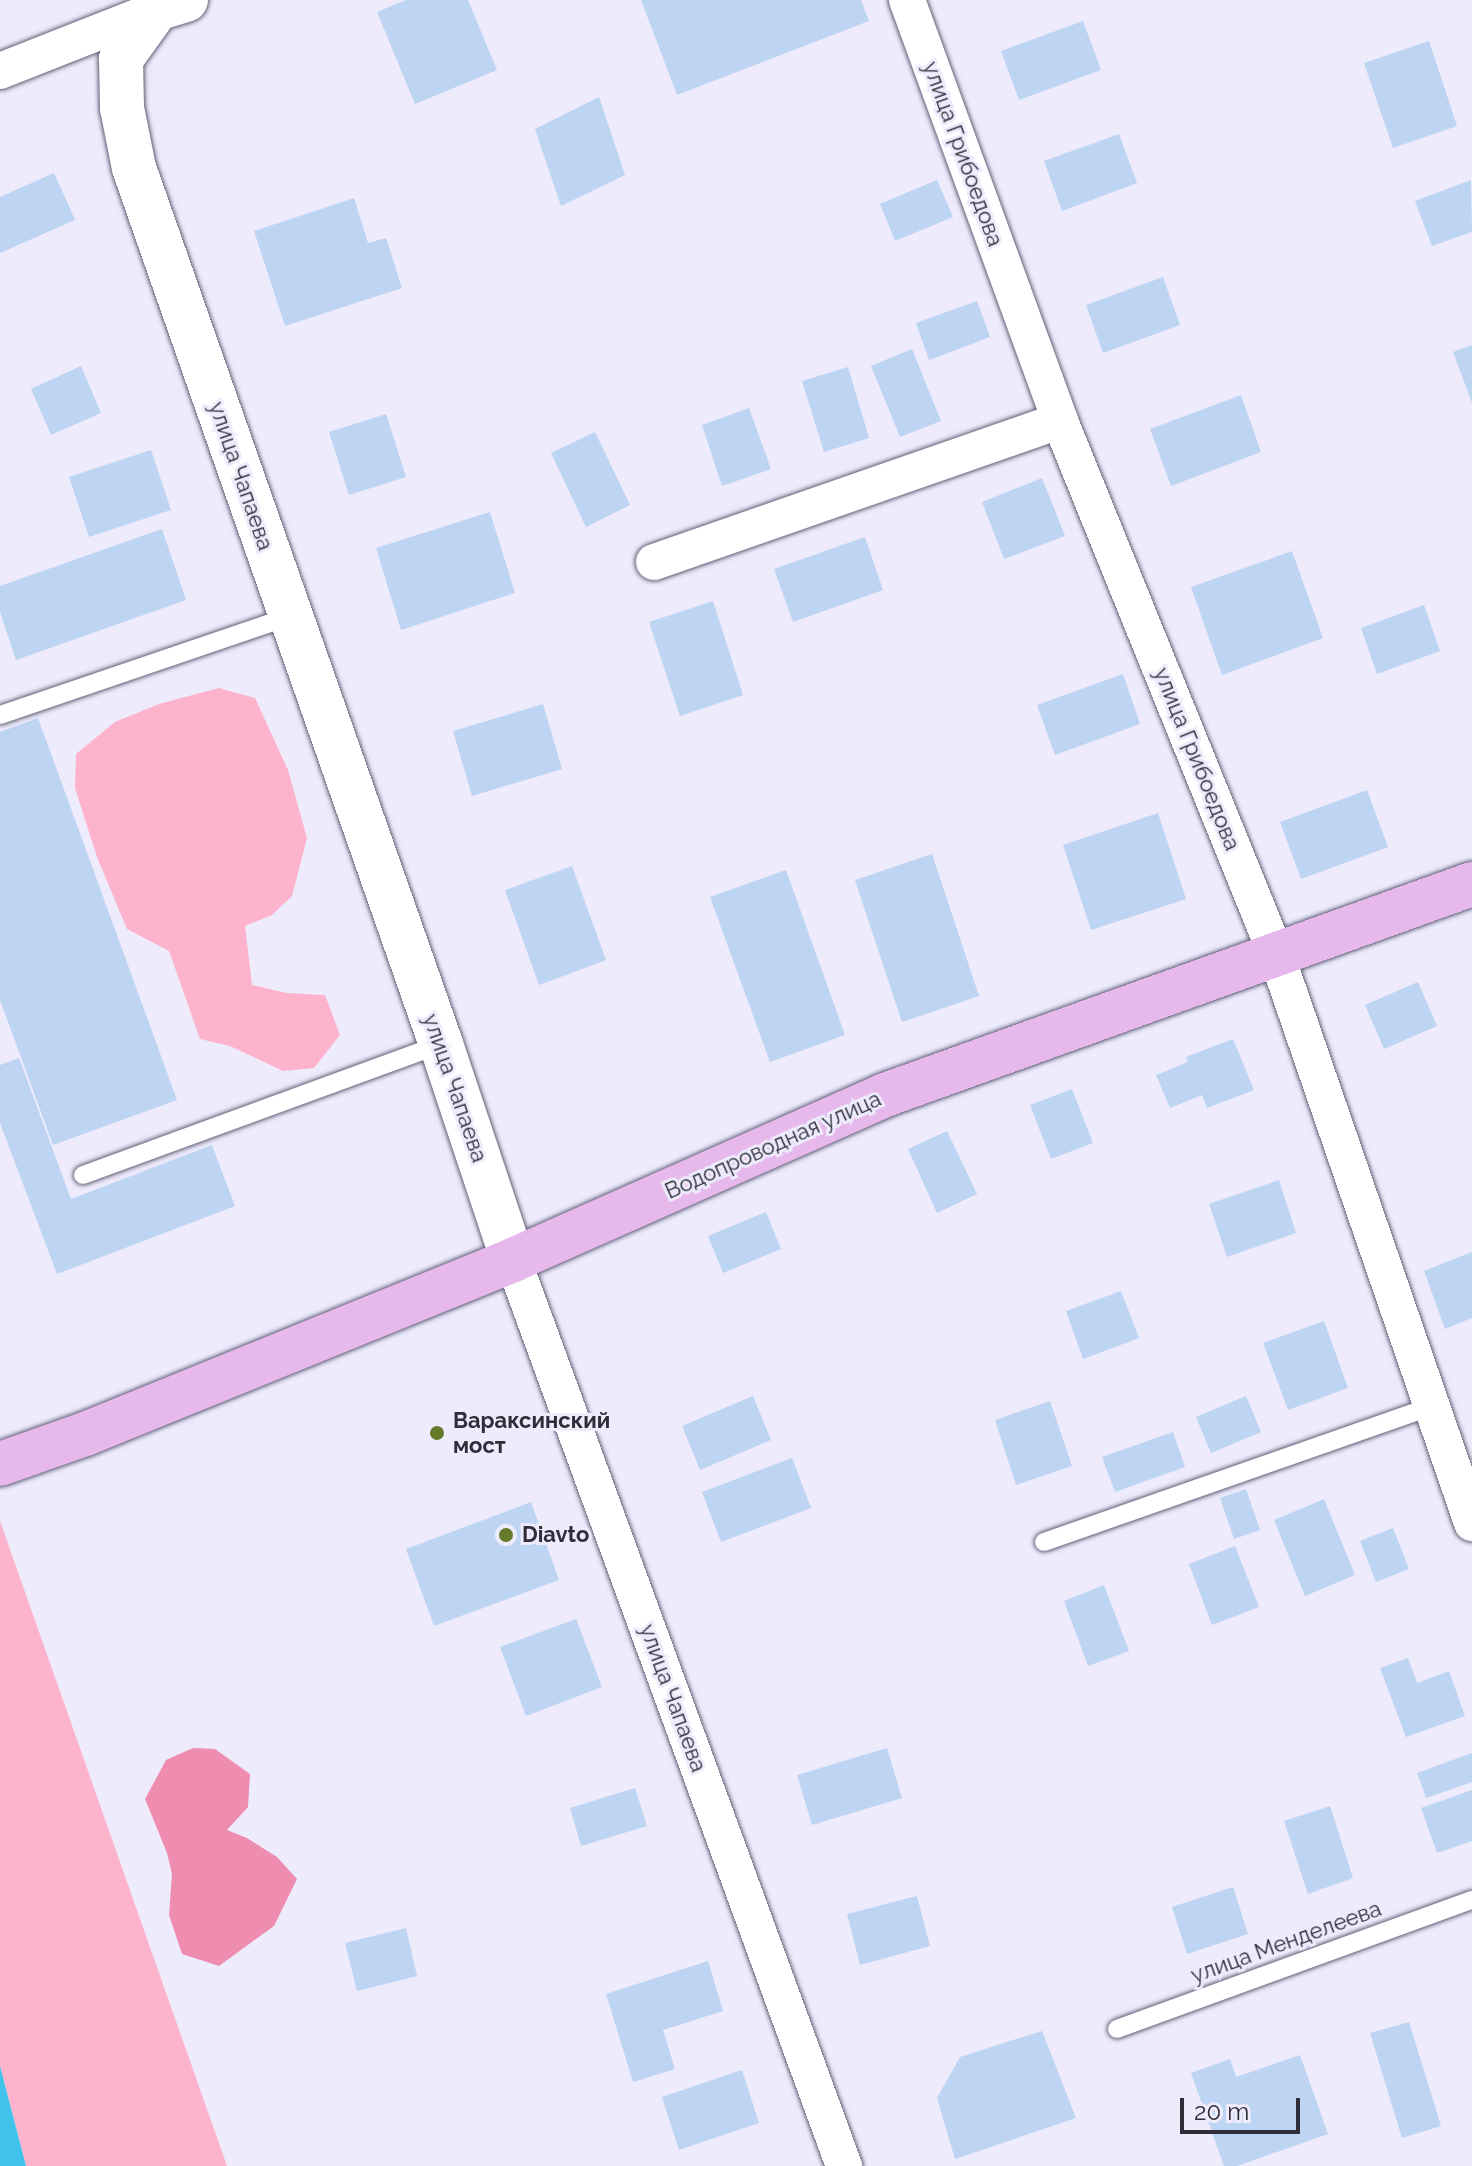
<!DOCTYPE html>
<html>
<head>
<meta charset="utf-8">
<style>
	body { margin:0 }
	#map { position:relative; width:1472px; height:2166px; overflow:hidden; background:#edebfc; font-family:Raleway,sans-serif }
	div>[style] { position:absolute }
	[style*='--x'] { left:calc(var(--x)*1px); top:calc(var(--y)*1px); width:calc(var(--w)*1px); rotate:calc(var(--a)*1deg) }
	.green>* { inset:0; background:#fdb3cc }
	.forest>* { inset:0; background:#ee8db0 }
	.water>* { inset:0; background:#41c2eb }
	.building>* { inset:0; background:#bed4f3 }
	.roads { filter:drop-shadow(0 0 2px #636078) drop-shadow(0 0 2px #636078) }
	.service>* { height:18px; margin:-9px; padding:0 9px; transform-origin:9px; border-radius:9px; background:#fff }
	.minor>* { height:36px; margin:-18px; padding:0 18px; transform-origin:18px; border-radius:18px; background:#fff }
	.tertiary>* { height:44px; margin:-22px; padding:0 22px; transform-origin:22px; border-radius:22px; background:#fff }
	.primary>* { height:44px; margin:-22px; padding:0 22px; transform-origin:22px; border-radius:22px; background:#e6b8eb }
	.dots>* { width:22px; height:22px; translate:-50% -50%; box-sizing:border-box; border:4px solid #edebfc; border-radius:50% }
	span { translate:-50% -50%; white-space:nowrap; text-align:center; line-height:1.15; -webkit-text-stroke:6px #edebfc; paint-order:stroke }
	.street-label { font-size:22px; color:#2e2d38 }
	.poi-label { font-size:22px; color:#2e2d38; font-weight:700 }
	.left { translate:0 -50%; text-align:left }
	.scale { position:absolute; left:1180px; top:2098px; width:120px; height:36px; box-sizing:border-box; border:4px solid #2e2d38; border-top:0; padding-left:10px; font-size:24px; line-height:28px; white-space:nowrap; color:#2e2d38; -webkit-text-stroke:6px #edebfc; paint-order:stroke }
</style>
</head>
<body>
<div id="map">
	<div class="green">
		<div style="clip-path:polygon(219px 688px,255px 698px,288px 770px,307px 838px,292px 896px,272px 915px,245px 926px,252px 985px,287px 993px,325px 995px,340px 1035px,314px 1068px,283px 1071px,230px 1046px,200px 1039px,169px 951px,127px 929px,97px 857px,75px 788px,76px 754px,115px 722px,159px 704px)"></div>
		<div style="clip-path:polygon(0 1521px,227px 2166px,26px 2166px,0 2066px)"></div>
	</div>
	<div class="forest">
		<div style="clip-path:polygon(193px 1748px,215px 1749px,250px 1774px,248px 1807px,227px 1830px,247px 1838px,277px 1857px,297px 1879px,274px 1926px,219px 1966px,182px 1954px,169px 1915px,172px 1874px,167px 1853px,145px 1799px,166px 1760px)"></div>
	</div>
	<div class="water">
		<div style="clip-path:polygon(0 2066px,26px 2166px,0 2166px)"></div>
	</div>
	<div class="building">
		<div style="clip-path:polygon(406px 0,468px 0,497px 70px,415px 104px,377px 12px)"></div>
		<div style="clip-path:polygon(641px 0,861px 0,869px 21px,677px 95px)"></div>
		<div style="clip-path:polygon(1083px 21px,1101px 70px,1019px 100px,1001px 51px)"></div>
		<div style="clip-path:polygon(1429px 41px,1457px 126px,1393px 148px,1364px 63px)"></div>
		<div style="clip-path:polygon(599px 97px,625px 175px,561px 206px,535px 129px)"></div>
		<div style="clip-path:polygon(1119px 134px,1137px 183px,1062px 211px,1044px 161px)"></div>
		<div style="clip-path:polygon(54px 173px,75px 220px,0 253px,0 197px)"></div>
		<div style="clip-path:polygon(937px 180px,953px 217px,895px 241px,880px 204px)"></div>
		<div style="clip-path:polygon(1471px 180px,1472px 232px,1432px 246px,1415px 201px)"></div>
		<div style="clip-path:polygon(354px 198px,368px 243px,386px 238px,402px 288px,285px 326px,254px 231px)"></div>
		<div style="clip-path:polygon(1163px 277px,1180px 325px,1103px 353px,1086px 305px)"></div>
		<div style="clip-path:polygon(977px 301px,990px 337px,929px 360px,916px 323px)"></div>
		<div style="clip-path:polygon(1472px 345px,1472px 403px,1453px 352px)"></div>
		<div style="clip-path:polygon(912px 349px,941px 421px,900px 437px,871px 366px)"></div>
		<div style="clip-path:polygon(81px 366px,101px 413px,51px 435px,31px 389px)"></div>
		<div style="clip-path:polygon(848px 367px,869px 438px,824px 452px,802px 381px)"></div>
		<div style="clip-path:polygon(1241px 395px,1261px 452px,1171px 486px,1150px 429px)"></div>
		<div style="clip-path:polygon(749px 408px,771px 469px,722px 486px,702px 425px)"></div>
		<div style="clip-path:polygon(386px 414px,406px 477px,349px 495px,329px 432px)"></div>
		<div style="clip-path:polygon(595px 432px,630px 505px,586px 527px,551px 453px)"></div>
		<div style="clip-path:polygon(151px 450px,171px 510px,89px 537px,69px 477px)"></div>
		<div style="clip-path:polygon(1042px 478px,1065px 536px,1004px 559px,982px 502px)"></div>
		<div style="clip-path:polygon(490px 512px,515px 593px,401px 630px,376px 548px)"></div>
		<div style="clip-path:polygon(162px 529px,186px 600px,16px 660px,0 612px,0 586px)"></div>
		<div style="clip-path:polygon(865px 537px,883px 590px,793px 622px,774px 569px)"></div>
		<div style="clip-path:polygon(1292px 551px,1323px 638px,1222px 675px,1191px 587px)"></div>
		<div style="clip-path:polygon(713px 601px,743px 695px,680px 716px,649px 622px)"></div>
		<div style="clip-path:polygon(1424px 605px,1440px 651px,1377px 674px,1361px 628px)"></div>
		<div style="clip-path:polygon(1123px 674px,1140px 724px,1055px 755px,1037px 705px)"></div>
		<div style="clip-path:polygon(543px 704px,562px 769px,472px 796px,453px 731px)"></div>
		<div style="clip-path:polygon(38px 718px,177px 1100px,53px 1145px,0 1000px,0 732px)"></div>
		<div style="clip-path:polygon(1367px 790px,1388px 847px,1301px 879px,1280px 822px)"></div>
		<div style="clip-path:polygon(1158px 813px,1186px 899px,1091px 930px,1063px 845px)"></div>
		<div style="clip-path:polygon(932px 854px,979px 996px,902px 1022px,855px 880px)"></div>
		<div style="clip-path:polygon(572px 866px,606px 960px,539px 985px,505px 890px)"></div>
		<div style="clip-path:polygon(786px 870px,845px 1035px,770px 1062px,710px 897px)"></div>
		<div style="clip-path:polygon(1418px 982px,1437px 1026px,1384px 1049px,1365px 1005px)"></div>
		<div style="clip-path:polygon(1233px 1039px,1254px 1090px,1207px 1108px,1202px 1095px,1170px 1108px,1156px 1075px,1188px 1062px,1186px 1057px)"></div>
		<div style="clip-path:polygon(19px 1058px,71px 1199px,212px 1145px,235px 1206px,57px 1274px,0 1123px,0 1065px)"></div>
		<div style="clip-path:polygon(1072px 1089px,1093px 1143px,1051px 1159px,1030px 1105px)"></div>
		<div style="clip-path:polygon(947px 1131px,977px 1194px,937px 1213px,908px 1149px)"></div>
		<div style="clip-path:polygon(1279px 1180px,1296px 1233px,1227px 1257px,1209px 1204px)"></div>
		<div style="clip-path:polygon(766px 1212px,781px 1249px,723px 1273px,708px 1236px)"></div>
		<div style="clip-path:polygon(1472px 1252px,1472px 1318px,1445px 1329px,1424px 1271px)"></div>
		<div style="clip-path:polygon(1121px 1291px,1139px 1338px,1083px 1359px,1066px 1311px)"></div>
		<div style="clip-path:polygon(1324px 1321px,1348px 1388px,1288px 1410px,1263px 1343px)"></div>
		<div style="clip-path:polygon(753px 1396px,771px 1440px,700px 1470px,682px 1426px)"></div>
		<div style="clip-path:polygon(1246px 1396px,1261px 1432px,1211px 1453px,1196px 1417px)"></div>
		<div style="clip-path:polygon(1050px 1401px,1072px 1466px,1016px 1485px,995px 1420px)"></div>
		<div style="clip-path:polygon(1173px 1432px,1185px 1467px,1115px 1492px,1102px 1457px)"></div>
		<div style="clip-path:polygon(792px 1458px,811px 1508px,721px 1542px,702px 1492px)"></div>
		<div style="clip-path:polygon(1246px 1489px,1260px 1530px,1234px 1539px,1220px 1498px)"></div>
		<div style="clip-path:polygon(1324px 1499px,1355px 1575px,1305px 1596px,1274px 1520px)"></div>
		<div style="clip-path:polygon(531px 1502px,559px 1580px,434px 1626px,406px 1549px)"></div>
		<div style="clip-path:polygon(1393px 1528px,1409px 1569px,1376px 1582px,1360px 1541px)"></div>
		<div style="clip-path:polygon(1235px 1546px,1259px 1607px,1212px 1625px,1189px 1564px)"></div>
		<div style="clip-path:polygon(1104px 1585px,1129px 1651px,1088px 1666px,1064px 1601px)"></div>
		<div style="clip-path:polygon(576px 1619px,602px 1687px,526px 1716px,500px 1647px)"></div>
		<div style="clip-path:polygon(1408px 1658px,1417px 1683px,1449px 1671px,1465px 1716px,1406px 1737px,1380px 1668px)"></div>
		<div style="clip-path:polygon(887px 1748px,902px 1798px,812px 1825px,797px 1775px)"></div>
		<div style="clip-path:polygon(1472px 1753px,1472px 1782px,1426px 1798px,1417px 1773px)"></div>
		<div style="clip-path:polygon(635px 1788px,647px 1826px,581px 1846px,570px 1808px)"></div>
		<div style="clip-path:polygon(1472px 1790px,1472px 1841px,1437px 1853px,1421px 1808px)"></div>
		<div style="clip-path:polygon(1330px 1806px,1353px 1878px,1308px 1894px,1284px 1821px)"></div>
		<div style="clip-path:polygon(1233px 1887px,1248px 1934px,1187px 1954px,1172px 1907px)"></div>
		<div style="clip-path:polygon(917px 1896px,930px 1946px,860px 1965px,847px 1914px)"></div>
		<div style="clip-path:polygon(406px 1928px,417px 1976px,357px 1991px,345px 1943px)"></div>
		<div style="clip-path:polygon(708px 1961px,723px 2011px,663px 2030px,675px 2069px,633px 2082px,606px 1994px)"></div>
		<div style="clip-path:polygon(1409px 2022px,1441px 2126px,1402px 2138px,1370px 2033px)"></div>
		<div style="clip-path:polygon(1042px 2031px,1076px 2118px,955px 2159px,937px 2098px,960px 2057px)"></div>
		<div style="clip-path:polygon(1300px 2055px,1328px 2134px,1237px 2166px,1224px 2166px,1191px 2073px,1230px 2059px,1236px 2077px)"></div>
		<div style="clip-path:polygon(742px 2070px,759px 2123px,679px 2150px,662px 2097px)"></div>
	</div>
	<div class="roads">
		<div class="service">
			<div style="--x:0;--y:715;--w:306;--a:-18.8"></div>
			<div style="--x:83;--y:1175;--w:381;--a:-20.1"></div>
			<div style="--x:1044;--y:1542;--w:411;--a:-19.3"></div>
			<div style="--x:1117;--y:2029;--w:378;--a:-20"></div>
		</div>
		<div class="minor">
			<div style="--x:907;--y:0;--w:448;--a:70"></div>
			<div style="--x:1060;--y:421;--w:575;--a:67.94"></div>
			<div style="--x:1276;--y:954;--w:602;--a:70.99"></div>
			<div style="--x:0;--y:71;--w:169;--a:-21.5"></div>
			<div style="--x:654;--y:562;--w:430;--a:-19.2"></div>
			<div style="--x:513;--y:1260;--w:965;--a:69.93"></div>
		</div>
		<div class="tertiary">
			<div style="--x:186;--y:0;--w:30;--a:163"></div>
			<div style="--x:157;--y:9;--w:62;--a:125.8"></div>
			<div style="--x:121;--y:59;--w:49;--a:88.8"></div>
			<div style="--x:122;--y:108;--w:61;--a:78.7"></div>
			<div style="--x:134;--y:168;--w:928;--a:70.69"></div>
			<div style="--x:441;--y:1044;--w:228;--a:71.6"></div>
		</div>
		<div class="primary">
			<div style="--x:0;--y:1464;--w:90;--a:-19.4"></div>
			<div style="--x:85;--y:1434;--w:462;--a:-22.1"></div>
			<div style="--x:513;--y:1260;--w:407;--a:-23.9"></div>
			<div style="--x:885;--y:1095;--w:624;--a:-19.77"></div>
		</div>
	</div>
	<div class="dots">
		<div style="left:437px;top:1433px;background:#667a2b"></div>
		<div style="left:506px;top:1535px;background:#667a2b"></div>
	</div>
	<div class="street-label">
		<span style="left:963px;top:154px;rotate:70deg">улица Грибоедова</span>
		<span style="left:241px;top:476px;rotate:71deg">улица Чапаева</span>
		<span style="left:1197px;top:759px;rotate:68deg">улица Грибоедова</span>
		<span style="left:455px;top:1088px;rotate:71deg">улица Чапаева</span>
		<span style="left:773px;top:1145px;rotate:-24deg">Водопроводная улица</span>
		<span style="left:673px;top:1698px;rotate:70deg">улица Чапаева</span>
		<span style="left:1286px;top:1942px;rotate:-20deg">улица Менделеева</span>
	</div>
	<div class="poi-label">
		<span class="left" style="left:453px;top:1433px">Вараксинский<br>мост</span>
		<span class="left" style="left:522px;top:1535px">Diavto</span>
	</div>
	<div class="scale">20 m</div>
</div>
</body>
</html>
